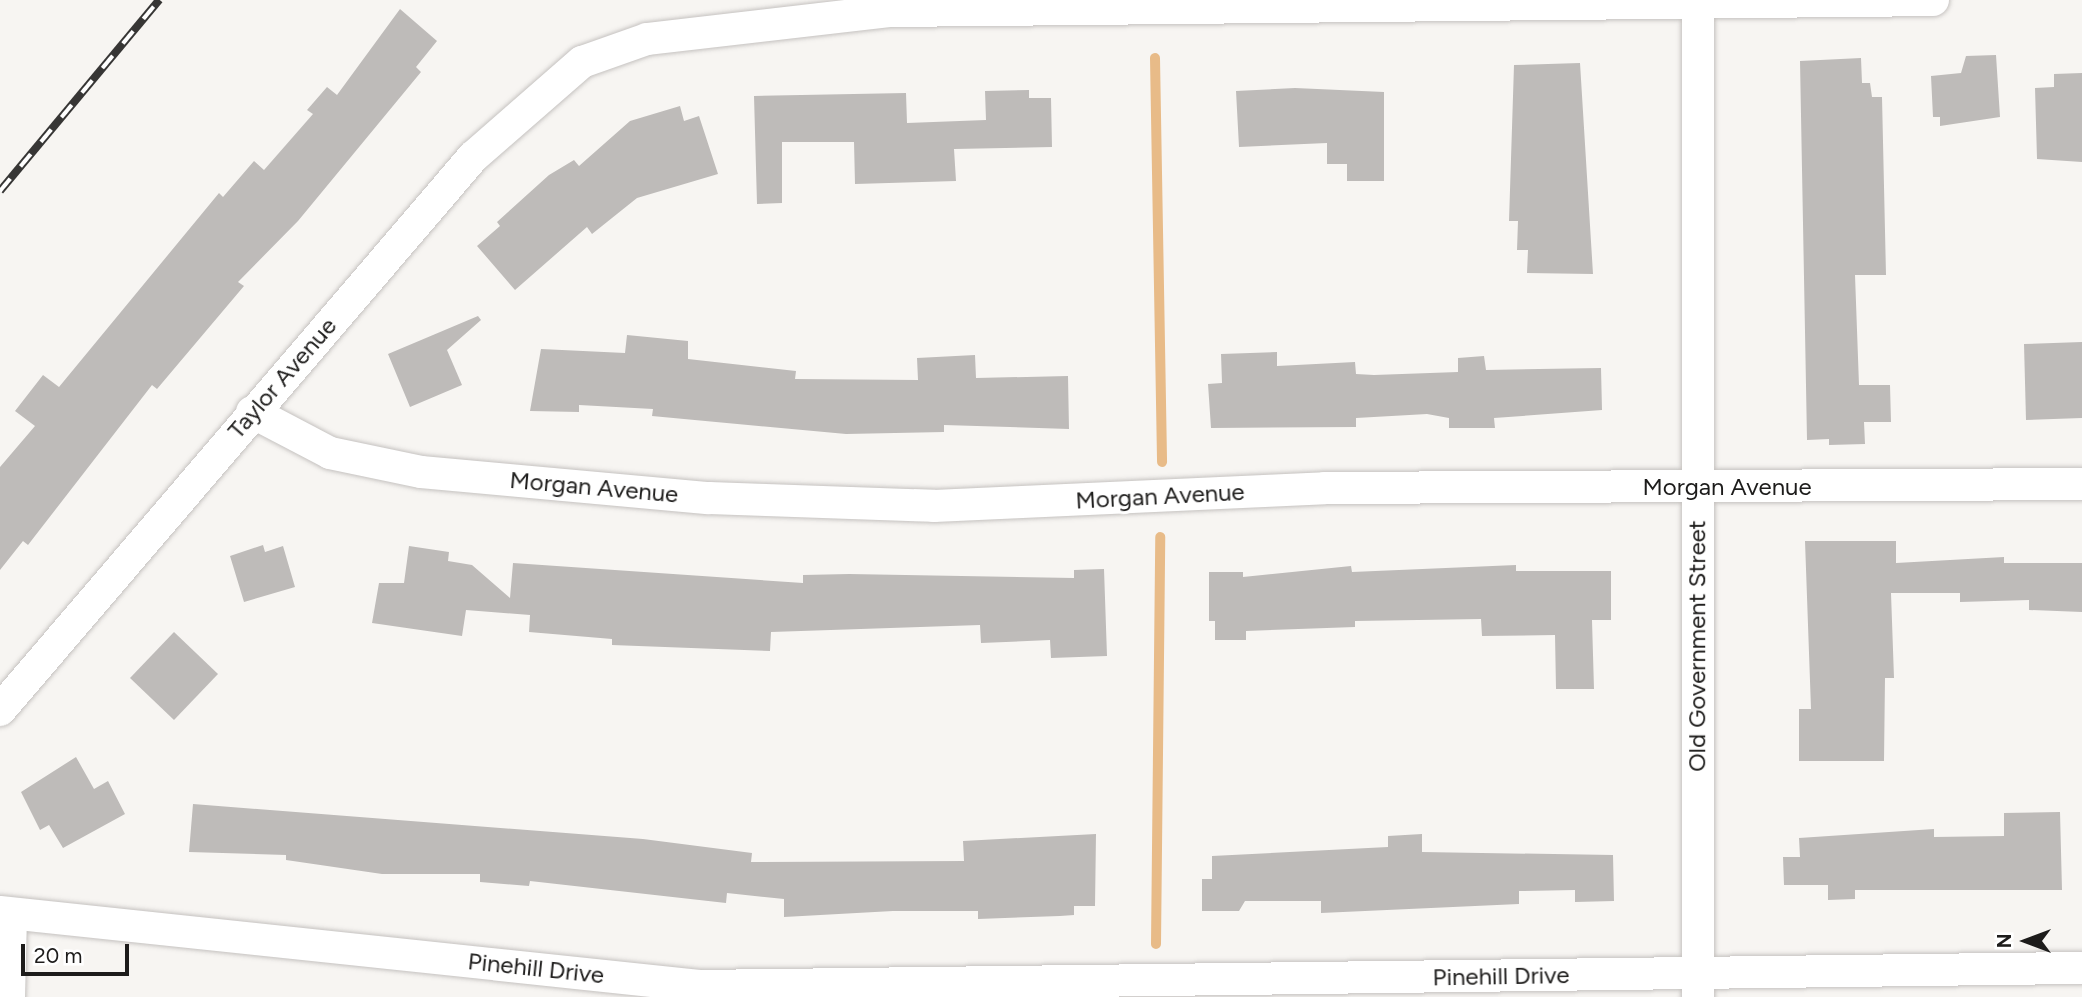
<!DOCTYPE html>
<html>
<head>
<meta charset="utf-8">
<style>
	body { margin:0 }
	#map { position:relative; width:2082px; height:997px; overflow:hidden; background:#f7f5f2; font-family:Figtree,sans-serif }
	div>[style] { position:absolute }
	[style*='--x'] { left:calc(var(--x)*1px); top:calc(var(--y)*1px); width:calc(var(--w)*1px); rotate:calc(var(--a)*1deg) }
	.stream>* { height:10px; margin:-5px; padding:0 5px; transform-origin:5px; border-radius:5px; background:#e8bb88 }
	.building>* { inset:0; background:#bebbb9 }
	.roads { filter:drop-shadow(0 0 2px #c5c2c0) drop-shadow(0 0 2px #c5c2c0) }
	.street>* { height:32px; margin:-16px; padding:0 16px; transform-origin:16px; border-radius:16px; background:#fff }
	.rail>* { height:8px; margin-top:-4px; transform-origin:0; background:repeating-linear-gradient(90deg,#fff 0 16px,#373635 0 32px); box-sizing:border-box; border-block:2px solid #373635 }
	span { translate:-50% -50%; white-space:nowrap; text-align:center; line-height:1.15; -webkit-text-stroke:6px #fff; paint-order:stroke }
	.street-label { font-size:24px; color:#1d1c1b }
	.north { position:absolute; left:1991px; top:906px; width:70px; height:70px; -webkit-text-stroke:5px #fff; paint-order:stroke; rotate:270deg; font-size:19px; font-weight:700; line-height:28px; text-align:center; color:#1d1c1b }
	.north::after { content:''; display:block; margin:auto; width:24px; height:32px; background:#1d1c1b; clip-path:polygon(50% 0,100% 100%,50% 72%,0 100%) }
	.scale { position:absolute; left:21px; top:944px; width:108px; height:32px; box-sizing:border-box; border:4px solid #1d1c1b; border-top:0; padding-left:9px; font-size:21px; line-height:24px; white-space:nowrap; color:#1d1c1b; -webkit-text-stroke:5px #fff; paint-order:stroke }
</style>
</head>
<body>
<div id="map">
	<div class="stream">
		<div style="--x:1155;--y:58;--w:404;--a:89"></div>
		<div style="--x:1156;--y:944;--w:407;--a:-89.4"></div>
	</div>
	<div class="building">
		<div style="clip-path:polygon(400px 9px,437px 41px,416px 67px,421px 72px,298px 221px,238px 282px,244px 286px,157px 389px,152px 385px,28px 545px,23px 541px,0 570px,0 467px,35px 426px,15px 411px,43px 375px,59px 387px,219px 193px,223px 197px,254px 161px,264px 170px,313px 114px,307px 110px,327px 87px,337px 95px)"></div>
		<div style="clip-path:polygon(1996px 55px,2000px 117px,1940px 126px,1940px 117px,1933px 117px,1931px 76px,1961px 73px,1966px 56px)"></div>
		<div style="clip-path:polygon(1861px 58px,1862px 83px,1870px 83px,1872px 97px,1882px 97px,1886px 275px,1855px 275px,1859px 385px,1890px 385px,1891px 422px,1864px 422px,1865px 444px,1829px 445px,1829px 439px,1807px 440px,1800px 61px)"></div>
		<div style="clip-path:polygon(1580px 63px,1593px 274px,1527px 273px,1528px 250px,1517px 250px,1518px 221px,1509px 221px,1514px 65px)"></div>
		<div style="clip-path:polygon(2082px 73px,2082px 162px,2037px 159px,2035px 88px,2054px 87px,2054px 74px)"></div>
		<div style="clip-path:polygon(1295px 88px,1384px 92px,1384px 181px,1347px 181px,1347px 164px,1327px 164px,1327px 143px,1239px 147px,1236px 91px)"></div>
		<div style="clip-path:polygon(1029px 90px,1029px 98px,1051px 98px,1052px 147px,954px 149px,956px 181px,855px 184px,854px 142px,782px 142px,782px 203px,757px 204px,754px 96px,906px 93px,907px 123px,986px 120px,985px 91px)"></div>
		<div style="clip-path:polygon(680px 106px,684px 121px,699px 116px,718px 174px,637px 198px,592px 234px,587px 227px,515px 290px,477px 246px,500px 226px,497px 222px,549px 175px,574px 160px,579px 166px,630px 121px)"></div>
		<div style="clip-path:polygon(478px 316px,481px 320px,447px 350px,462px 385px,410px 407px,388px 354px)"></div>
		<div style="clip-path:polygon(627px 335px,688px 341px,688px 359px,796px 371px,795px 379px,918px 380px,917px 358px,975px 355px,976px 378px,1068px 376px,1069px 429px,944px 425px,944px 432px,846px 434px,652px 416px,653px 409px,579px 405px,579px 412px,530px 411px,541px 349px,625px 353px)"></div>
		<div style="clip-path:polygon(2082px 342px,2082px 418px,2026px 420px,2024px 344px)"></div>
		<div style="clip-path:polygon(1277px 352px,1277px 366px,1355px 362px,1356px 374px,1374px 375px,1458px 372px,1458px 358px,1484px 356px,1486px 370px,1601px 368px,1602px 410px,1494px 418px,1495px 428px,1449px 428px,1449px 418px,1427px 414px,1356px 418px,1356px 427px,1211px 428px,1208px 384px,1222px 383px,1221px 354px)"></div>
		<div style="clip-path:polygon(1805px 541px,1896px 541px,1896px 563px,2004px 557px,2004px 563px,2082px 563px,2082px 612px,2029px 610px,2029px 600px,1960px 602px,1960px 593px,1891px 593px,1894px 678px,1885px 678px,1884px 761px,1799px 761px,1799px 709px,1811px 709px)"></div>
		<div style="clip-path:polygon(263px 545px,265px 552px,283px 546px,295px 587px,244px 602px,230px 556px)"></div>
		<div style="clip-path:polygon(409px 546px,449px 552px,448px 561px,472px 565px,510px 598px,513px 563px,803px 583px,803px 575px,849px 574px,1074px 578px,1074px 570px,1104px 569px,1107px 656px,1051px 658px,1050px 640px,981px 643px,980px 625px,771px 632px,770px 651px,612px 645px,612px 639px,529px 632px,530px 615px,466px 610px,462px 636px,372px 623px,379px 583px,404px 583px)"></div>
		<div style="clip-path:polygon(1516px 565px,1516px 571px,1611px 571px,1611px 620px,1592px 620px,1594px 689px,1556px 689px,1555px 635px,1482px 636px,1481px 619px,1355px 621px,1355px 627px,1246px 631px,1246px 640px,1215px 640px,1215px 621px,1209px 621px,1209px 572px,1243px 572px,1243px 577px,1351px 566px,1352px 572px)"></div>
		<div style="clip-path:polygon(174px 632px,218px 674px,174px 720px,130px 678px)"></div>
		<div style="clip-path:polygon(76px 757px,94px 789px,108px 781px,125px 814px,63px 848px,49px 825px,40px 830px,21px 792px)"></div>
		<div style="clip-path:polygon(193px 804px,643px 839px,752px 853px,751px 862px,964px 861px,963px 841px,1096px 834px,1095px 906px,1074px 906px,1074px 915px,1060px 916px,978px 919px,978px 911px,893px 911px,784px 917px,784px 899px,727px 893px,726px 903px,530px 881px,529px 886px,480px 882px,480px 874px,382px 874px,286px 860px,286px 855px,189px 852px)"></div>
		<div style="clip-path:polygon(2060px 812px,2062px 890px,1855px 890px,1855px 899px,1828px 900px,1828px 885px,1784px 885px,1783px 857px,1800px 857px,1799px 838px,1934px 829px,1934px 837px,2004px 836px,2004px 813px)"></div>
		<div style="clip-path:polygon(1422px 834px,1422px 852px,1613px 855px,1614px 901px,1575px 902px,1575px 890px,1519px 891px,1519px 904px,1321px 913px,1321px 901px,1245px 901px,1239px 911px,1202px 911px,1202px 879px,1212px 879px,1212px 856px,1388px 847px,1388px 836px)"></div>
	</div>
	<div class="roads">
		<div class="street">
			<div style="--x:252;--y:412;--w:88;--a:27.7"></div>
			<div style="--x:330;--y:453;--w:93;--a:11.8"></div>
			<div style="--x:421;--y:472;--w:289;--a:5.2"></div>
			<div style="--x:709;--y:498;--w:225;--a:2"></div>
			<div style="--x:934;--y:506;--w:391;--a:-2.6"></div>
			<div style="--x:1325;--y:488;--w:757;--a:-0.3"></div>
			<div style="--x:0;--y:710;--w:728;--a:-49.46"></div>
			<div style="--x:473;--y:157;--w:145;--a:-41.1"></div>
			<div style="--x:582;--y:62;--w:69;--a:-19.5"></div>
			<div style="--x:647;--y:39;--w:245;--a:-6.6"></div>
			<div style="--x:890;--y:11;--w:1043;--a:-0.6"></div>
			<div style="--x:0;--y:912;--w:703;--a:6.04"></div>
			<div style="--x:699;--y:986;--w:1383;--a:-0.75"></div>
			<div style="--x:9;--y:997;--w:83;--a:-88.6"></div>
			<div style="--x:1698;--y:997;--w:997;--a:-90"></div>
		</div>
	</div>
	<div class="rail">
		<div style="--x:0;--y:191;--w:249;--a:-50.2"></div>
	</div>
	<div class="street-label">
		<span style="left:282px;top:378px;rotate:-49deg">Taylor Avenue</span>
		<span style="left:594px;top:487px;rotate:5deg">Morgan Avenue</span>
		<span style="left:1727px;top:487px">Morgan Avenue</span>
		<span style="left:1160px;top:496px;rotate:-3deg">Morgan Avenue</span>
		<span style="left:1697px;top:646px;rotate:-90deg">Old Government Street</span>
		<span style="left:536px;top:968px;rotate:6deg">Pinehill Drive</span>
		<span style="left:1501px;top:976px;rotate:-1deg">Pinehill Drive</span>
	</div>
	<div class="north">N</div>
	<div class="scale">20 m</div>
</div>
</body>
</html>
